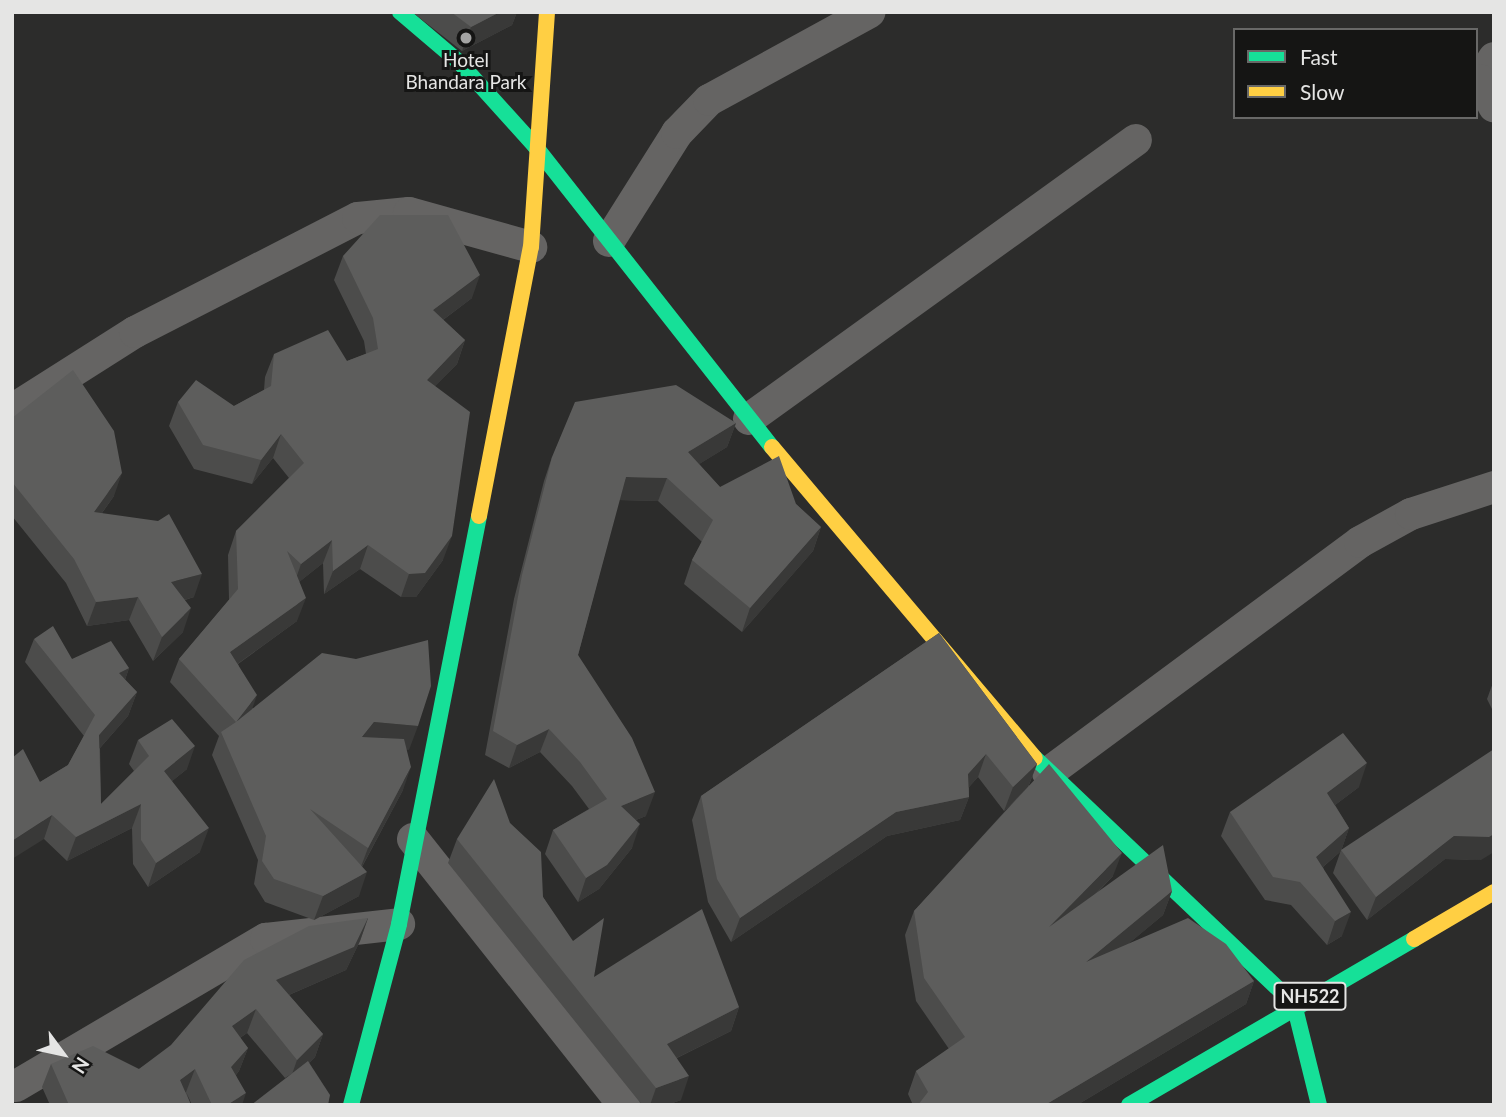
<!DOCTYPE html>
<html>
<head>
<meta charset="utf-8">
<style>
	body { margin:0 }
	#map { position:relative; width:1506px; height:1117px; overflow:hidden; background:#2c2c2b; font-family:Lato,sans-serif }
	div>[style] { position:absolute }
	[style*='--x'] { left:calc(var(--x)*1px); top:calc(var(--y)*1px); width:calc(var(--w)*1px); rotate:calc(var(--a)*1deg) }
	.street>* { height:32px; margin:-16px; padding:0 16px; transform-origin:16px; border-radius:16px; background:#656463 }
	.fast>* { height:16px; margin:-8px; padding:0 8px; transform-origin:8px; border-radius:8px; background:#16e098 }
	.slow>* { height:16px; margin:-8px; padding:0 8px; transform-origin:8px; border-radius:8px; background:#ffcf43 }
	.wall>* { inset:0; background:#4c4c4b }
	.shaded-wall>* { inset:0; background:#393938 }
	.building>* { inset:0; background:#5d5d5c }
	.dots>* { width:19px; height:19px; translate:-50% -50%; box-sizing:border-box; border:4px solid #151514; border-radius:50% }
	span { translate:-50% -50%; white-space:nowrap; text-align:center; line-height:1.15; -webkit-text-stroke:6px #151514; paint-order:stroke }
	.shield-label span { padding:2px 5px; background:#151514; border:2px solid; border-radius:5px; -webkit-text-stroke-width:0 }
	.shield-label { font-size:18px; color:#e5e5e4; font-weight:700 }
	.poi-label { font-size:19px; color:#e5e5e4 }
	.frame { position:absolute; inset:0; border:14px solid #e5e5e4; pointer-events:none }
	.legend { position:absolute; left:1233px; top:28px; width:245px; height:91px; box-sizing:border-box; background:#151514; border:2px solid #686867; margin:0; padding:9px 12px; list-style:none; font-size:21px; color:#e5e5e4 }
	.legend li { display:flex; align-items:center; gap:14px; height:35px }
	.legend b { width:35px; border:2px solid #686867 }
	.north { position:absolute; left:28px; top:1019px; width:70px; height:70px; -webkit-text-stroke:5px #151514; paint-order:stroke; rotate:123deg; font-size:19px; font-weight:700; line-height:28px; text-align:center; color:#e5e5e4 }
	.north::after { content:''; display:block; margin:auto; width:24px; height:32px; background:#e5e5e4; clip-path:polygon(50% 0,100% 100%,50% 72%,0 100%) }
</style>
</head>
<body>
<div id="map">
	<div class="street">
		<div style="--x:1494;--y:58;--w:26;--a:122"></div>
		<div style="--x:1480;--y:80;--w:30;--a:62"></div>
		<div style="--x:609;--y:241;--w:128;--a:-57.8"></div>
		<div style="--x:677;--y:133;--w:46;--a:-45.9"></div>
		<div style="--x:709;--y:100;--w:183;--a:-28.7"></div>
		<div style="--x:12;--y:410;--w:146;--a:-32.4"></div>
		<div style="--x:135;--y:332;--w:250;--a:-27.1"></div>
		<div style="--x:358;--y:218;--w:51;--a:-5.6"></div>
		<div style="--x:409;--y:213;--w:127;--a:15.6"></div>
		<div style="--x:749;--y:419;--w:477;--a:-35.8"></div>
		<div style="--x:1048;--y:773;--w:388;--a:-36.5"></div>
		<div style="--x:1360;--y:542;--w:58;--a:-28.8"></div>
		<div style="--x:1411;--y:514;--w:87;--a:-18"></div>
		<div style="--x:413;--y:839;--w:340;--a:51.6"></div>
		<div style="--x:16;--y:1086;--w:290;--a:-30.5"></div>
		<div style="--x:266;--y:939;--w:134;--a:-6.4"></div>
	</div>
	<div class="fast">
		<div style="--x:400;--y:12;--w:79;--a:40.4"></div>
		<div style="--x:460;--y:63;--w:112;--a:47.9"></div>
		<div style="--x:535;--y:146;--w:383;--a:51.8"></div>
		<div style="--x:1035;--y:758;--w:357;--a:43.5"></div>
		<div style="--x:1294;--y:1004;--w:104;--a:76.1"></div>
		<div style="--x:351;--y:1105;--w:187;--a:-75.1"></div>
		<div style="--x:399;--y:924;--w:416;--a:-78.9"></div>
		<div style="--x:1129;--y:1105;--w:330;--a:-30.2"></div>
	</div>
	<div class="slow">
		<div style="--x:772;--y:447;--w:407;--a:49.8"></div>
		<div style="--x:479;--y:516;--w:274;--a:-79.1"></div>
		<div style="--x:531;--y:247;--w:236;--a:-86.1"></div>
		<div style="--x:1414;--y:939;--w:93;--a:-30.4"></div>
	</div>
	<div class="wall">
		<div style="clip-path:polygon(412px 12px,517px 12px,512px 25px,462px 51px)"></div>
		<div style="clip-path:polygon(343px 256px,472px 298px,443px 320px,465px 340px,457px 364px,435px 386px,443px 560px,416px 597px,401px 597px,360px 569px,324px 594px,323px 563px,299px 582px,297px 621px,238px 664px,252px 708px,409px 750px,406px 749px,403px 790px,362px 867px,359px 896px,314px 920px,265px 902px,254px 884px,258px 860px,212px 755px,219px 736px,170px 682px,179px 659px,229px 600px,228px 555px,236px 531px,289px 478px,273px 458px,252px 484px,194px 469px,169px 426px,178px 402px,234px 406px,264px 390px,265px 377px,274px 354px,347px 361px,366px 354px,364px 341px,334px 280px)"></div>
		<div style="clip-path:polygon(12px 418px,114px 496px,102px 513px,194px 597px,185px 600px,183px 632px,153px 661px,129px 620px,87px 626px,66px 583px,12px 516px)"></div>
		<div style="clip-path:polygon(736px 423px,727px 447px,699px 464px,720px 487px,796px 504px,821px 527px,813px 551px,742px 632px,684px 584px,692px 560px,702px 542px,658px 501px,619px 500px,578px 655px,646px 816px,636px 820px,632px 848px,599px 889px,578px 902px,545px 854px,553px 830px,589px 809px,572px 786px,540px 752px,509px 768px,485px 755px,514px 599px,544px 481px,552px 457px)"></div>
		<div style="clip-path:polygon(939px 633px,1037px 764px,1029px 785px,1113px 876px,1098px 892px,1172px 891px,1163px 915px,1128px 944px,1254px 981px,1246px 1004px,1077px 1105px,913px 1105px,908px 1094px,916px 1071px,949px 1049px,916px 1001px,905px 935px,914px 911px,1019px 796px,1004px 811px,978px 777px,969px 787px,969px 797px,960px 820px,887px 836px,731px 942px,708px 902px,692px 820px,701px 796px)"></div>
		<div style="clip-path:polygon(34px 639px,72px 659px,129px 668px,125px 680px,137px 692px,128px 716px,100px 748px,101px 804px,134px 771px,129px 764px,138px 740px,187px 769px,172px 781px,200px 852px,148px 887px,133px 864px,132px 828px,67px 861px,44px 839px,40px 782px,68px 765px,84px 736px,25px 662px)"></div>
		<div style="clip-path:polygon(1494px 680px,1494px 713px,1487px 699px)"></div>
		<div style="clip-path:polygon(1359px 787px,1335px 805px,1349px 828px,1341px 851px,1323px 867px,1342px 936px,1327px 945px,1291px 905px,1265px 900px,1221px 836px,1230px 812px)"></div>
		<div style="clip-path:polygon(510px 823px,543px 897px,594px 977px,739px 1007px,731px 1031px,677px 1058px,681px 1100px,667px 1105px,642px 1105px,448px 863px,457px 839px)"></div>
		<div style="clip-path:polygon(1341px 850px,1481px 860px,1445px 859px,1367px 920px,1333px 873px)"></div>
		<div style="clip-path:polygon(368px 918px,360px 941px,346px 970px,289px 995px,323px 1034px,315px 1057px,309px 1063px,285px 1078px,247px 1033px,240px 1038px,248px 1048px,239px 1071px,236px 1075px,242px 1105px,192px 1105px,186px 1092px,191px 1105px,50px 1105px,42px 1087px,51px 1064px,139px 1069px)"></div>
	</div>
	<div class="shaded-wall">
		<div style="clip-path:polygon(500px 12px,517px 12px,512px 25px,462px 51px,471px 27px)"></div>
		<div style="clip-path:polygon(480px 275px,472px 298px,424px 334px,433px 310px)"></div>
		<div style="clip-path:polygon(465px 340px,457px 364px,418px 404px,427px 380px)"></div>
		<div style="clip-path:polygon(736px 423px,727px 447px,680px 476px,688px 452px)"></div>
		<div style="clip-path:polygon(281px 434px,273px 458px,252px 484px,261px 460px)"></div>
		<div style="clip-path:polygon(122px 473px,114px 496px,85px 536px,94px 512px)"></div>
		<div style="clip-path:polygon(626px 477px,667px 478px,658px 501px,617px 500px)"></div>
		<div style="clip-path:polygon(821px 527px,813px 551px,742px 632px,750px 608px)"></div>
		<div style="clip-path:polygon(452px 536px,443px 560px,416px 597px,401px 597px,409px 574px)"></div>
		<div style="clip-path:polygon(332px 540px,323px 563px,293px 587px,301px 564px)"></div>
		<div style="clip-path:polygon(368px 545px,360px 569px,324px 594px,333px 571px)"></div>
		<div style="clip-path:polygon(202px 574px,194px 597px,163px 606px,171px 582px)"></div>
		<div style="clip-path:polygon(138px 597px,129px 620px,87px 626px,96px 602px)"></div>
		<div style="clip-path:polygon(306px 598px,297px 621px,222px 675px,230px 652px)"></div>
		<div style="clip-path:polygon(191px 608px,183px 632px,153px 661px,162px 637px)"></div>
		<div style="clip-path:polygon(129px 668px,121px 691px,119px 673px)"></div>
		<div style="clip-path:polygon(137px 692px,128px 716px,91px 758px,99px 735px)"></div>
		<div style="clip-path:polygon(257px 695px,249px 718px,236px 722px)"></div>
		<div style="clip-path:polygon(374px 722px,418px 726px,409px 750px,365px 745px,362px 737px)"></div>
		<div style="clip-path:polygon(549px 729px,540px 752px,509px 768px,517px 745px)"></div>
		<div style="clip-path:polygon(195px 746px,187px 769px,155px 795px,164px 771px)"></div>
		<div style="clip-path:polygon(986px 754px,978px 777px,960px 797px,968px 774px)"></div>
		<div style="clip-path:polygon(1367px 763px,1359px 787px,1319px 817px,1327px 793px)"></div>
		<div style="clip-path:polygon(1037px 764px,1028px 787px,1004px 811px,1013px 787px)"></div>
		<div style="clip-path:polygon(411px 767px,403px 790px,359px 872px,368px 848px)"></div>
		<div style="clip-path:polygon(655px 792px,646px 816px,612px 829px,621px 806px)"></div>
		<div style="clip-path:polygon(969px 797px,960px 820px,887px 836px,731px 942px,740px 918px,896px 812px)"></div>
		<div style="clip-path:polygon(141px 804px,132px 828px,67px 861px,76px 837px)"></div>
		<div style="clip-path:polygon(52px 815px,44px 839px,12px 859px,12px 841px)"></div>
		<div style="clip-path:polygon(640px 824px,632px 848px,599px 889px,578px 902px,586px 878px)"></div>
		<div style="clip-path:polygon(209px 828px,200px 852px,148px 887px,156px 863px)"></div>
		<div style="clip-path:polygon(1349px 828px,1341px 851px,1308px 880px,1316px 857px)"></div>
		<div style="clip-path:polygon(1494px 834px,1494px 852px,1481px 860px,1445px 859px,1367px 920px,1376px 897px,1454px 836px)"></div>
		<div style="clip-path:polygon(1122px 853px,1113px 876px,1040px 950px,1049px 927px)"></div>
		<div style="clip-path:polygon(367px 872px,359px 896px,314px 920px,323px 896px)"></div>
		<div style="clip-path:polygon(1172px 891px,1163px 915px,1078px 986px,1086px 962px)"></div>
		<div style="clip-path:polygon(1351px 912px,1342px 936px,1327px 945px,1335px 921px)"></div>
		<div style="clip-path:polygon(368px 918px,360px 941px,346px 970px,268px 1004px,276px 980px)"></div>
		<div style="clip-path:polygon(1254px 981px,1246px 1004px,1077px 1105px,1045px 1105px)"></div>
		<div style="clip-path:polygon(739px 1007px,731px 1031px,658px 1067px,667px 1044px)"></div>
		<div style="clip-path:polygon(256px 1009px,247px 1033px,223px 1049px,232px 1026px)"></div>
		<div style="clip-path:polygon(323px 1034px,315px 1057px,289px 1083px,297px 1060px)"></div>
		<div style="clip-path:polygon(248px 1048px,239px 1071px,222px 1091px,231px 1067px)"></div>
		<div style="clip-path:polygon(195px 1069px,186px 1092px,172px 1104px,180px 1080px)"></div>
		<div style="clip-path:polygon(689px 1076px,681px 1100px,667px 1105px,650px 1105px,656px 1088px)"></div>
		<div style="clip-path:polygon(246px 1093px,242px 1105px,227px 1105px)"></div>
	</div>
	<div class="building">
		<div style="clip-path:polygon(451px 12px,500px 12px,471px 27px)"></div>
		<div style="clip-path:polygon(380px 215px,448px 215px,480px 275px,433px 310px,465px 340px,427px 380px,470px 412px,452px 536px,425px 573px,409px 574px,368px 545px,333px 571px,332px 540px,301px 564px,287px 551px,306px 598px,230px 652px,257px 695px,236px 722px,322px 653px,356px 659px,428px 640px,431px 686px,418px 726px,374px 722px,362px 737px,404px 739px,411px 767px,368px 848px,310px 809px,367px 872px,323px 896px,274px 879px,262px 861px,266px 836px,221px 732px,236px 722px,179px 659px,238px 589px,236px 531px,304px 463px,281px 434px,261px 460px,203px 445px,178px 402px,196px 380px,234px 406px,271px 386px,274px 354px,328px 330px,347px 361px,378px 349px,373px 318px,343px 256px)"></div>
		<div style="clip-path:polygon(73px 370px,114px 431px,122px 473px,94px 512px,158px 521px,169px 514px,202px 574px,171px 582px,191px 608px,162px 637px,138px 597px,96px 602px,74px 559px,12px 482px,12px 418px)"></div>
		<div style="clip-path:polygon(676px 385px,736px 423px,688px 452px,720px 487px,779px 456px,796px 504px,821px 527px,750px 608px,692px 560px,713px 520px,667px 478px,626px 477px,578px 655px,632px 738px,655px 792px,621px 806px,640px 824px,607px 865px,586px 878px,553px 830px,607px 799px,580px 762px,549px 729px,517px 745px,493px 731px,522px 575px,552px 457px,575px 402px)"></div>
		<div style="clip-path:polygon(53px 626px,72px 659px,111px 641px,129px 668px,119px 673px,137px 692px,99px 735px,101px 804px,149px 756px,138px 740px,172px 719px,195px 746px,164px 771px,209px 828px,156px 863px,141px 840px,141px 804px,76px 837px,52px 815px,12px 841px,12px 758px,23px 749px,40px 782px,68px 765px,95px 715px,34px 639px)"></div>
		<div style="clip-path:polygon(939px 633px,1037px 764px,1013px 787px,986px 754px,968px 774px,969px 797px,896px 812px,740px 918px,717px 879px,701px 796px)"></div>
		<div style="clip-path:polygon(1343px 733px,1367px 763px,1327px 793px,1349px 828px,1316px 857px,1351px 912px,1335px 921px,1300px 882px,1273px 877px,1230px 812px)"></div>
		<div style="clip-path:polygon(1494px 749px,1494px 834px,1489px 837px,1454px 836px,1376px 897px,1341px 850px)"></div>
		<div style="clip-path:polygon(1049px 764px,1122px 853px,1049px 927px,1163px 845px,1172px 891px,1086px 962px,1188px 918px,1226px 944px,1254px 981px,1045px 1105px,918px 1105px,928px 1092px,916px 1071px,965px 1037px,924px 978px,914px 911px)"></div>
		<div style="clip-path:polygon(494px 779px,510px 823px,541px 852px,543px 897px,573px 941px,604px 918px,594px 977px,702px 909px,739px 1007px,667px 1044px,689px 1076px,656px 1088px,457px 839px)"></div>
		<div style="clip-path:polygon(368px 918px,354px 947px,276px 980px,323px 1034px,297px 1060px,256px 1009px,232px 1026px,248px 1048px,231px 1067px,246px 1093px,227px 1105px,212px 1105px,195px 1069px,180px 1080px,191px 1105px,69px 1105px,51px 1064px,93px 1046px,139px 1069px,171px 1045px,244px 960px,309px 926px)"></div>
		<div style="clip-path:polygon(308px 1061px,330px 1095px,328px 1105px,251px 1105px)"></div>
	</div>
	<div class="dots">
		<div style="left:466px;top:38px;background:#a4a4a3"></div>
	</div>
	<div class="shield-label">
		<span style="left:1310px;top:996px">NH522</span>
	</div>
	<div class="poi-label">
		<span style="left:466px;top:71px">Hotel<br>Bhandara Park</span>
	</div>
	<div class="frame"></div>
	<ul class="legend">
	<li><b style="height:9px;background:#16e098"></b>Fast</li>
	<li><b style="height:9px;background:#ffcf43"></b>Slow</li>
	</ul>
	<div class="north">N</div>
</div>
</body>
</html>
